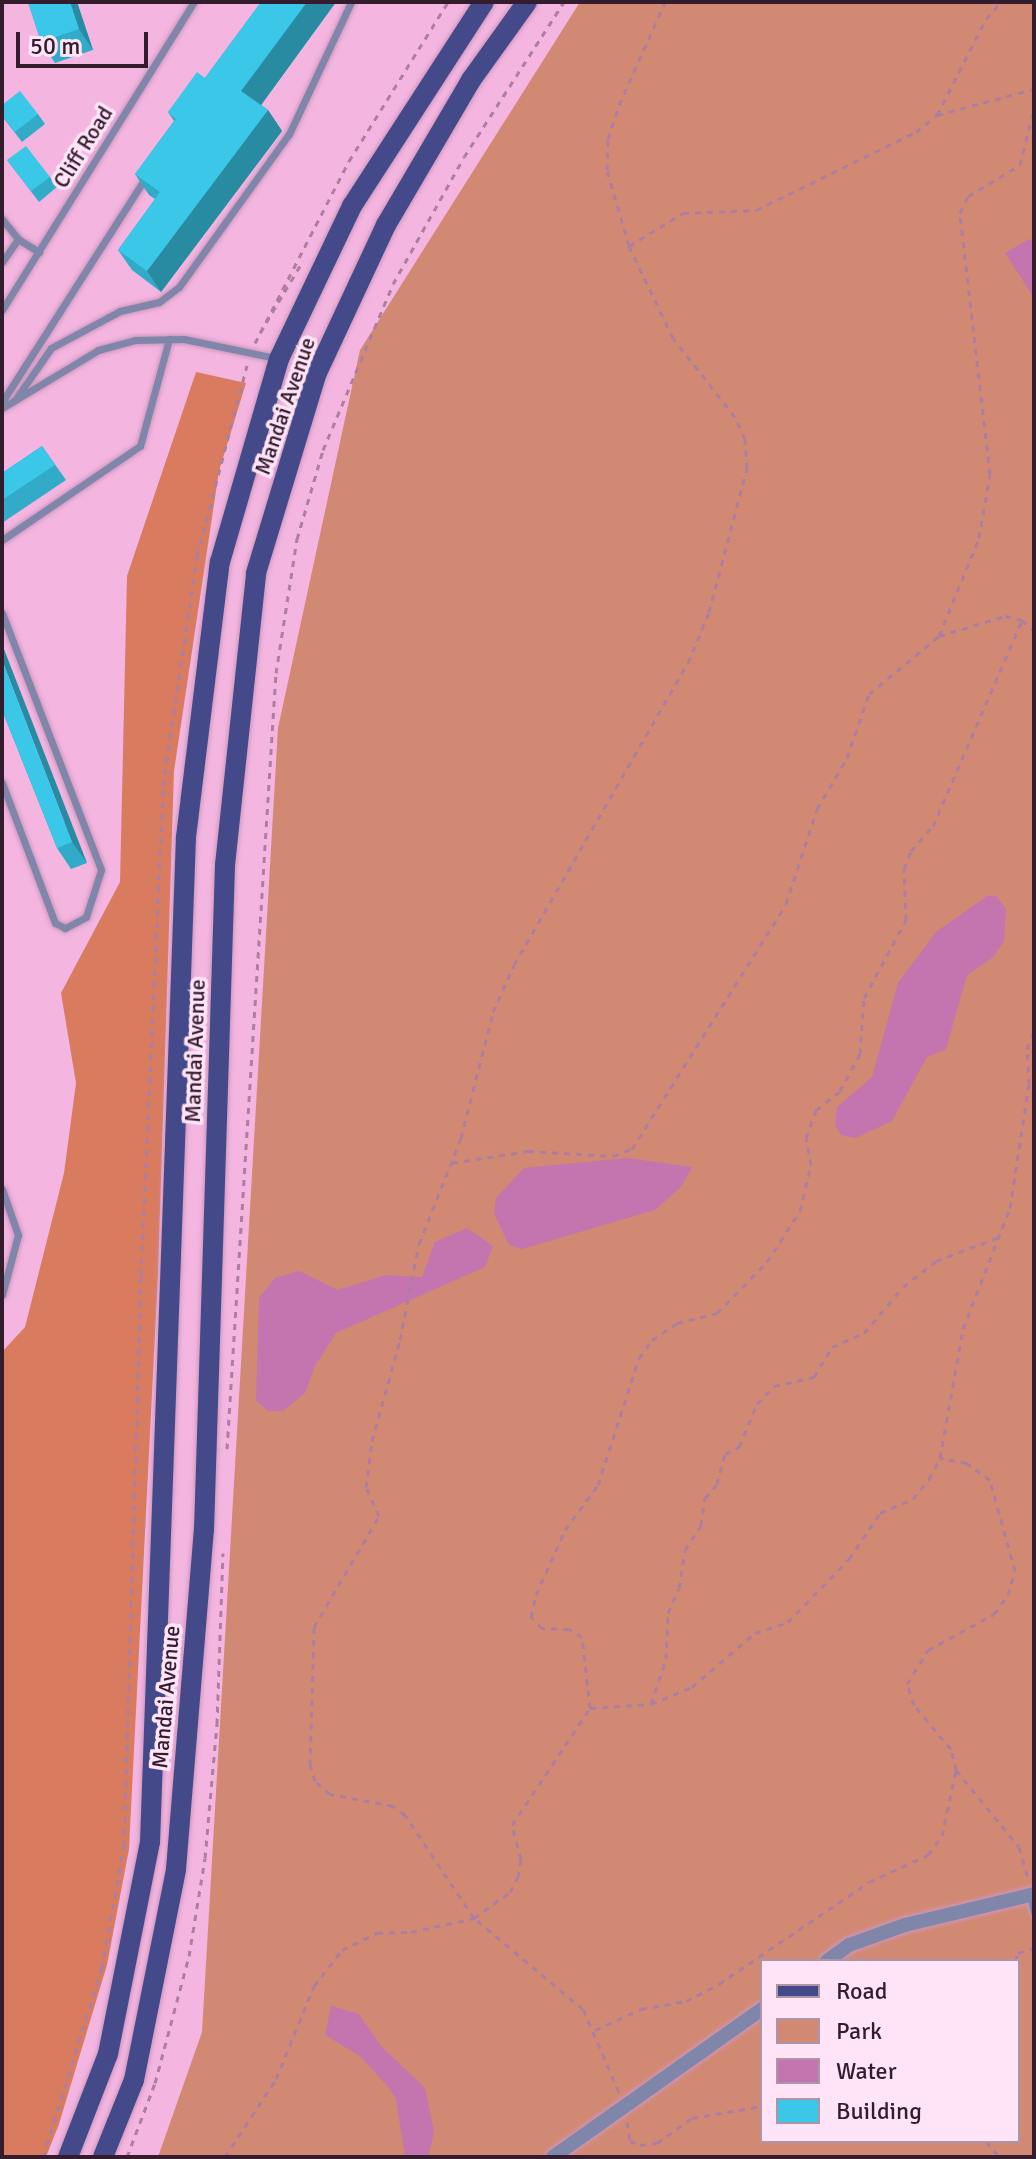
<!DOCTYPE html>
<html>
<head>
<meta charset="utf-8">
<style>
	body { margin:0 }
	#map { position:relative; width:1036px; height:2159px; overflow:hidden; background:#f4b6e1; font-family:Signika,sans-serif }
	div>[style] { position:absolute }
	[style*='--x'] { left:calc(var(--x)*1px); top:calc(var(--y)*1px); width:calc(var(--w)*1px); rotate:calc(var(--a)*1deg) }
	.green>* { inset:0; background:#d28973 }
	.forest>* { inset:0; background:#d97b5f }
	.water>* { inset:0; background:#c474ae }
	.path>* { height:3px; margin-top:-1.5px; transform-origin:0; background:repeating-linear-gradient(90deg,#ad7e9f 0 6px,transparent 0 12px) }
	.roads { filter:drop-shadow(0 0 2px #cd97bd) drop-shadow(0 0 2px #cd97bd) }
	.lane>* { height:7px; margin:-3.5px; padding:0 3.5px; transform-origin:3.5px; border-radius:3.5px; background:#8086aa }
	.street>* { height:14px; margin:-7px; padding:0 7px; transform-origin:7px; border-radius:7px; background:#8086aa }
	.primary>* { height:20px; margin:-10px; padding:0 10px; transform-origin:10px; border-radius:10px; background:#444989 }
	.wall>* { inset:0; background:#32abc8 }
	.shaded-wall>* { inset:0; background:#298ba2 }
	.building>* { inset:0; background:#3ac7e8 }
	span { translate:-50% -50%; white-space:nowrap; text-align:center; line-height:1.15; -webkit-text-stroke:7px #fee4f6; paint-order:stroke }
	.street-label { font-size:22px; color:#331c2d }
	.frame { position:absolute; inset:0; border:4px solid #331c2d; pointer-events:none }
	.legend { position:absolute; left:760px; top:1959px; width:260px; height:184px; box-sizing:border-box; background:#fee4f6; border:2px solid #ad94a6; margin:0; padding:10px 14px; list-style:none; font-size:24px; color:#331c2d }
	.legend li { display:flex; align-items:center; gap:16px; height:40px }
	.legend b { width:40px; border:2px solid #ad94a6 }
	.scale { position:absolute; left:16px; top:32px; width:132px; height:36px; box-sizing:border-box; border:4px solid #331c2d; border-top:0; padding-left:10px; font-size:24px; line-height:28px; white-space:nowrap; color:#331c2d; -webkit-text-stroke:6px #fee4f6; paint-order:stroke }
</style>
</head>
<body>
<div id="map">
	<div class="green">
		<div style="clip-path:polygon(evenodd,580px 2px,1034px 2px,1034px 2157px,158px 2157px,202px 2032px,278px 728px,360px 350px,580px 2px,762px 1961px,1018px 1961px,1018px 2141px,762px 2141px,762px 1961px)"></div>
	</div>
	<div class="forest">
		<div style="clip-path:polygon(196px 372px,246px 383px,219px 471px,174px 771px,158px 1275px,129px 1849px,107px 1965px,59px 2124px,46px 2157px,2px 2157px,2px 1352px,25px 1327px,64px 1173px,76px 1083px,61px 993px,120px 882px,127px 576px)"></div>
	</div>
	<div class="water">
		<div style="clip-path:polygon(1029px 239px,1034px 242px,1034px 298px,1005px 253px)"></div>
		<div style="clip-path:polygon(987px 896px,996px 896px,1006px 909px,1004px 942px,992px 958px,967px 975px,946px 1049px,927px 1057px,892px 1121px,856px 1138px,841px 1135px,835px 1125px,837px 1107px,872px 1077px,898px 983px,936px 932px)"></div>
		<div style="clip-path:polygon(627px 1158px,692px 1167px,681px 1187px,655px 1210px,522px 1249px,509px 1245px,494px 1214px,496px 1198px,524px 1168px)"></div>
		<div style="clip-path:polygon(467px 1228px,493px 1246px,485px 1267px,336px 1333px,315px 1366px,305px 1393px,283px 1411px,268px 1411px,256px 1401px,259px 1298px,275px 1278px,299px 1271px,338px 1290px,386px 1275px,422px 1277px,435px 1242px)"></div>
		<div style="clip-path:polygon(331px 2006px,359px 2014px,381px 2046px,425px 2088px,434px 2132px,428px 2157px,405px 2157px,396px 2099px,389px 2088px,360px 2056px,325px 2035px)"></div>
	</div>
	<div class="path">
		<div style="--x:937;--y:115;--w:100;--a:-15"></div>
		<div style="--x:629;--y:246;--w:63;--a:-31.4"></div>
		<div style="--x:683;--y:213;--w:73;--a:-2.4"></div>
		<div style="--x:756;--y:210;--w:178;--a:-26"></div>
		<div style="--x:916;--y:132;--w:27;--a:-39"></div>
		<div style="--x:937;--y:115;--w:108;--a:-63"></div>
		<div style="--x:986;--y:19;--w:23;--a:-49"></div>
		<div style="--x:260;--y:333;--w:84;--a:-59.2"></div>
		<div style="--x:255;--y:343;--w:205;--a:-62.7"></div>
		<div style="--x:349;--y:161;--w:187;--a:-58.1"></div>
		<div style="--x:939;--y:636;--w:106;--a:-67.8"></div>
		<div style="--x:979;--y:538;--w:65;--a:-80.2"></div>
		<div style="--x:990;--y:474;--w:263;--a:-96.6"></div>
		<div style="--x:960;--y:213;--w:19;--a:-65"></div>
		<div style="--x:968;--y:196;--w:61;--a:-30.8"></div>
		<div style="--x:1020;--y:165;--w:58;--a:-76"></div>
		<div style="--x:452;--y:1163;--w:77;--a:-9"></div>
		<div style="--x:528;--y:1151;--w:85;--a:3.4"></div>
		<div style="--x:613;--y:1156;--w:20;--a:-20"></div>
		<div style="--x:632;--y:1149;--w:289;--a:-57.8"></div>
		<div style="--x:786;--y:904;--w:100;--a:-71.9"></div>
		<div style="--x:817;--y:809;--w:59;--a:-59.5"></div>
		<div style="--x:847;--y:758;--w:68;--a:-71"></div>
		<div style="--x:869;--y:694;--w:91;--a:-39.6"></div>
		<div style="--x:939;--y:636;--w:69;--a:-16.9"></div>
		<div style="--x:1005;--y:616;--w:17;--a:13"></div>
		<div style="--x:1022;--y:620;--w:16;--a:43"></div>
		<div style="--x:227;--y:1449;--w:778;--a:-86.39"></div>
		<div style="--x:276;--y:673;--w:136;--a:-81.1"></div>
		<div style="--x:297;--y:539;--w:93;--a:-73.7"></div>
		<div style="--x:323;--y:450;--w:180;--a:-67.1"></div>
		<div style="--x:393;--y:284;--w:145;--a:-60.8"></div>
		<div style="--x:464;--y:157;--w:184;--a:-57.2"></div>
		<div style="--x:651;--y:1704;--w:47;--a:-71.6"></div>
		<div style="--x:666;--y:1659;--w:46;--a:-87.5"></div>
		<div style="--x:668;--y:1613;--w:27;--a:-66"></div>
		<div style="--x:679;--y:1588;--w:38;--a:-81"></div>
		<div style="--x:685;--y:1550;--w:30;--a:-57"></div>
		<div style="--x:701;--y:1525;--w:27;--a:-82"></div>
		<div style="--x:705;--y:1498;--w:18;--a:-49"></div>
		<div style="--x:717;--y:1484;--w:31;--a:-75"></div>
		<div style="--x:725;--y:1454;--w:16;--a:-27"></div>
		<div style="--x:739;--y:1447;--w:47;--a:-67.3"></div>
		<div style="--x:757;--y:1404;--w:25;--a:-47"></div>
		<div style="--x:774;--y:1386;--w:41;--a:-12.7"></div>
		<div style="--x:814;--y:1377;--w:35;--a:-59"></div>
		<div style="--x:832;--y:1347;--w:35;--a:-24"></div>
		<div style="--x:864;--y:1333;--w:60;--a:-49.7"></div>
		<div style="--x:903;--y:1287;--w:42;--a:-38.2"></div>
		<div style="--x:936;--y:1261;--w:67;--a:-20.9"></div>
		<div style="--x:590;--y:1708;--w:61;--a:-3.8"></div>
		<div style="--x:651;--y:1704;--w:44;--a:-22.5"></div>
		<div style="--x:692;--y:1687;--w:83;--a:-40.6"></div>
		<div style="--x:755;--y:1633;--w:35;--a:-18"></div>
		<div style="--x:788;--y:1622;--w:88;--a:-45.9"></div>
		<div style="--x:849;--y:1559;--w:55;--a:-56"></div>
		<div style="--x:880;--y:1513;--w:36;--a:-23"></div>
		<div style="--x:913;--y:1499;--w:26;--a:-51"></div>
		<div style="--x:929;--y:1479;--w:24;--a:-62"></div>
		<div style="--x:940;--y:1458;--w:131;--a:-79.9"></div>
		<div style="--x:963;--y:1329;--w:130;--a:-68.8"></div>
		<div style="--x:1010;--y:1208;--w:125;--a:-81.3"></div>
		<div style="--x:1029;--y:1084;--w:35;--a:-93"></div>
		<div style="--x:1027;--y:1049;--w:20;--a:-70"></div>
		<div style="--x:956;--y:1770;--w:99;--a:50.7"></div>
		<div style="--x:1019;--y:1847;--w:32;--a:74"></div>
		<div style="--x:1015;--y:1961;--w:9;--a:-69"></div>
		<div style="--x:1018;--y:1953;--w:17;--a:-17"></div>
		<div style="--x:595;--y:2030;--w:51;--a:-24.5"></div>
		<div style="--x:641;--y:2009;--w:46;--a:-10.1"></div>
		<div style="--x:686;--y:2001;--w:37;--a:-27"></div>
		<div style="--x:719;--y:1984;--w:181;--a:-34.2"></div>
		<div style="--x:869;--y:1882;--w:65;--a:-24.6"></div>
		<div style="--x:928;--y:1855;--w:24;--a:-54"></div>
		<div style="--x:942;--y:1836;--w:67;--a:-78"></div>
		<div style="--x:956;--y:1770;--w:22;--a:-103"></div>
		<div style="--x:951;--y:1749;--w:57;--a:-130.1"></div>
		<div style="--x:914;--y:1705;--w:22;--a:-108"></div>
		<div style="--x:907;--y:1684;--w:40;--a:-58"></div>
		<div style="--x:928;--y:1650;--w:75;--a:-28.6"></div>
		<div style="--x:994;--y:1614;--w:24;--a:-54"></div>
		<div style="--x:1008;--y:1595;--w:25;--a:-74"></div>
		<div style="--x:1015;--y:1571;--w:94;--a:-105.4"></div>
		<div style="--x:990;--y:1480;--w:29;--a:-144"></div>
		<div style="--x:967;--y:1463;--w:27;--a:-170"></div>
		<div style="--x:619;--y:2092;--w:90;--a:-113.4"></div>
		<div style="--x:583;--y:2009;--w:142;--a:-140.1"></div>
		<div style="--x:474;--y:1918;--w:124;--a:-123.8"></div>
		<div style="--x:405;--y:1815;--w:15;--a:-143"></div>
		<div style="--x:393;--y:1806;--w:64;--a:-169.2"></div>
		<div style="--x:330;--y:1794;--w:20;--a:-139"></div>
		<div style="--x:315;--y:1781;--w:17;--a:-107"></div>
		<div style="--x:310;--y:1765;--w:138;--a:-88.3"></div>
		<div style="--x:314;--y:1627;--w:129;--a:-59.6"></div>
		<div style="--x:379;--y:1516;--w:32;--a:-114"></div>
		<div style="--x:366;--y:1487;--w:46;--a:-82.6"></div>
		<div style="--x:372;--y:1441;--w:105;--a:-74.5"></div>
		<div style="--x:400;--y:1340;--w:98;--a:-78.8"></div>
		<div style="--x:419;--y:1244;--w:114;--a:-68.4"></div>
		<div style="--x:461;--y:1138;--w:130;--a:-75.7"></div>
		<div style="--x:493;--y:1012;--w:51;--a:-65.9"></div>
		<div style="--x:514;--y:965;--w:349;--a:-60.1"></div>
		<div style="--x:688;--y:663;--w:55;--a:-67.6"></div>
		<div style="--x:709;--y:612;--w:149;--a:-75.2"></div>
		<div style="--x:747;--y:468;--w:29;--a:-94"></div>
		<div style="--x:745;--y:439;--w:24;--a:-114"></div>
		<div style="--x:735;--y:417;--w:100;--a:-128.1"></div>
		<div style="--x:673;--y:338;--w:102;--a:-115.6"></div>
		<div style="--x:629;--y:246;--w:79;--a:-106.1"></div>
		<div style="--x:607;--y:170;--w:31;--a:-88"></div>
		<div style="--x:608;--y:139;--w:36;--a:-72"></div>
		<div style="--x:619;--y:105;--w:113;--a:-65.9"></div>
		<div style="--x:627;--y:2122;--w:19;--a:81"></div>
		<div style="--x:630;--y:2141;--w:11;--a:22"></div>
		<div style="--x:640;--y:2145;--w:17;--a:-7"></div>
		<div style="--x:657;--y:2143;--w:43;--a:-35.5"></div>
		<div style="--x:692;--y:2118;--w:71;--a:-9.7"></div>
		<div style="--x:986;--y:2141;--w:21;--a:51"></div>
		<div style="--x:43;--y:2157;--w:198;--a:-72.7"></div>
		<div style="--x:102;--y:1968;--w:124;--a:-79.8"></div>
		<div style="--x:124;--y:1846;--w:571;--a:-88.29"></div>
		<div style="--x:141;--y:1275;--w:489;--a:-87.4"></div>
		<div style="--x:163;--y:786;--w:232;--a:-81.6"></div>
		<div style="--x:197;--y:556;--w:197;--a:-75.3"></div>
		<div style="--x:127;--y:2157;--w:79;--a:-69.3"></div>
		<div style="--x:155;--y:2083;--w:131;--a:-75"></div>
		<div style="--x:189;--y:1956;--w:99;--a:-80.7"></div>
		<div style="--x:205;--y:1858;--w:135;--a:-84.9"></div>
		<div style="--x:217;--y:1724;--w:171;--a:-88"></div>
		<div style="--x:225;--y:2157;--w:93;--a:-56.8"></div>
		<div style="--x:276;--y:2079;--w:100;--a:-67.8"></div>
		<div style="--x:314;--y:1986;--w:46;--a:-52.1"></div>
		<div style="--x:342;--y:1950;--w:39;--a:-26"></div>
		<div style="--x:377;--y:1933;--w:34;--a:-2"></div>
		<div style="--x:411;--y:1932;--w:65;--a:-12.5"></div>
		<div style="--x:474;--y:1918;--w:44;--a:-35.8"></div>
		<div style="--x:510;--y:1892;--w:17;--a:-62"></div>
		<div style="--x:518;--y:1877;--w:18;--a:-81"></div>
		<div style="--x:521;--y:1859;--w:35;--a:-105"></div>
		<div style="--x:512;--y:1825;--w:141;--a:-56.3"></div>
		<div style="--x:590;--y:1708;--w:71;--a:-96.4"></div>
		<div style="--x:582;--y:1637;--w:15;--a:-148"></div>
		<div style="--x:569;--y:1629;--w:27;--a:-178"></div>
		<div style="--x:542;--y:1628;--w:16;--a:-135"></div>
		<div style="--x:531;--y:1617;--w:23;--a:-77"></div>
		<div style="--x:536;--y:1595;--w:71;--a:-66"></div>
		<div style="--x:565;--y:1530;--w:56;--a:-53.7"></div>
		<div style="--x:598;--y:1485;--w:133;--a:-72.1"></div>
		<div style="--x:639;--y:1358;--w:22;--a:-54"></div>
		<div style="--x:652;--y:1340;--w:30;--a:-34"></div>
		<div style="--x:677;--y:1323;--w:41;--a:-14"></div>
		<div style="--x:717;--y:1313;--w:71;--a:-45.6"></div>
		<div style="--x:767;--y:1262;--w:61;--a:-57.1"></div>
		<div style="--x:800;--y:1211;--w:47;--a:-76.6"></div>
		<div style="--x:811;--y:1165;--w:27;--a:-100"></div>
		<div style="--x:806;--y:1138;--w:30;--a:-70"></div>
		<div style="--x:816;--y:1110;--w:31;--a:-38"></div>
		<div style="--x:840;--y:1091;--w:42;--a:-61.6"></div>
		<div style="--x:860;--y:1054;--w:56;--a:-85.9"></div>
		<div style="--x:864;--y:998;--w:89;--a:-61.7"></div>
		<div style="--x:906;--y:920;--w:51;--a:-92.2"></div>
		<div style="--x:904;--y:869;--w:19;--a:-69"></div>
		<div style="--x:911;--y:851;--w:33;--a:-49"></div>
		<div style="--x:933;--y:826;--w:224;--a:-66.6"></div>
	</div>
	<div class="roads">
		<div class="lane">
			<div style="--x:2;--y:219;--w:26;--a:51"></div>
			<div style="--x:2;--y:262;--w:28;--a:-55"></div>
			<div style="--x:18;--y:239;--w:25;--a:32"></div>
			<div style="--x:2;--y:310;--w:363;--a:-58.1"></div>
			<div style="--x:15;--y:400;--w:63;--a:-55.3"></div>
			<div style="--x:51;--y:348;--w:78;--a:-28.2"></div>
			<div style="--x:120;--y:311;--w:40;--a:-13"></div>
			<div style="--x:159;--y:302;--w:25;--a:-37"></div>
			<div style="--x:179;--y:287;--w:188;--a:-54.3"></div>
			<div style="--x:289;--y:134;--w:146;--a:-64.8"></div>
			<div style="--x:2;--y:402;--w:266;--a:-57.4"></div>
			<div style="--x:2;--y:408;--w:112;--a:-31.1"></div>
			<div style="--x:98;--y:350;--w:38;--a:-15"></div>
			<div style="--x:135;--y:340;--w:49;--a:-1.2"></div>
			<div style="--x:184;--y:339;--w:94;--a:11.7"></div>
			<div style="--x:2;--y:540;--w:167;--a:-34.3"></div>
			<div style="--x:140;--y:446;--w:111;--a:-74.8"></div>
			<div style="--x:2;--y:613;--w:275;--a:68.9"></div>
			<div style="--x:101;--y:870;--w:49;--a:107.7"></div>
			<div style="--x:86;--y:917;--w:24;--a:152"></div>
			<div style="--x:65;--y:928;--w:11;--a:-153"></div>
			<div style="--x:55;--y:923;--w:150;--a:-110.7"></div>
			<div style="--x:2;--y:1189;--w:49;--a:70.8"></div>
			<div style="--x:18;--y:1235;--w:62;--a:104.9"></div>
			<div style="--x:1030;--y:1895;--w:17;--a:77"></div>
		</div>
		<div class="street">
			<div style="--x:827;--y:1961;--w:27;--a:-36"></div>
			<div style="--x:849;--y:1945;--w:59;--a:-19.7"></div>
			<div style="--x:905;--y:1925;--w:133;--a:-13.5"></div>
			<div style="--x:553;--y:2157;--w:256;--a:-35.3"></div>
		</div>
		<div class="primary">
			<div style="--x:68;--y:2157;--w:110;--a:-68.8"></div>
			<div style="--x:108;--y:2054;--w:216;--a:-78.8"></div>
			<div style="--x:150;--y:1842;--w:1006;--a:-87.95"></div>
			<div style="--x:186;--y:837;--w:277;--a:-83"></div>
			<div style="--x:220;--y:562;--w:211;--a:-73.8"></div>
			<div style="--x:279;--y:359;--w:170;--a:-64.5"></div>
			<div style="--x:352;--y:206;--w:243;--a:-57.1"></div>
			<div style="--x:103;--y:2157;--w:83;--a:-68.1"></div>
			<div style="--x:134;--y:2080;--w:215;--a:-78.7"></div>
			<div style="--x:176;--y:1869;--w:340;--a:-85.3"></div>
			<div style="--x:204;--y:1530;--w:665;--a:-88.19"></div>
			<div style="--x:225;--y:865;--w:294;--a:-83.9"></div>
			<div style="--x:256;--y:573;--w:207;--a:-73.1"></div>
			<div style="--x:316;--y:375;--w:166;--a:-65"></div>
			<div style="--x:386;--y:225;--w:168;--a:-59.6"></div>
			<div style="--x:471;--y:80;--w:96;--a:-54.3"></div>
		</div>
	</div>
	<div class="wall">
		<div style="clip-path:polygon(28px 2px,77px 2px,93px 50px,55px 63px,41px 42px)"></div>
		<div style="clip-path:polygon(261px 2px,336px 2px,261px 105px,268px 110px,282px 131px,161px 292px,132px 270px,118px 250px,155px 199px,149px 195px,135px 174px,174px 121px,168px 112px,205px 78px)"></div>
		<div style="clip-path:polygon(38px 114px,45px 124px,22px 142px,2px 116px)"></div>
		<div style="clip-path:polygon(7px 160px,50px 177px,57px 187px,39px 202px)"></div>
		<div style="clip-path:polygon(42px 446px,66px 480px,2px 523px,2px 473px)"></div>
		<div style="clip-path:polygon(2px 710px,87px 863px,71px 869px,57px 848px)"></div>
	</div>
	<div class="shaded-wall">
		<div style="clip-path:polygon(70px 2px,77px 2px,93px 50px,79px 29px)"></div>
		<div style="clip-path:polygon(307px 2px,336px 2px,256px 112px,241px 91px)"></div>
		<div style="clip-path:polygon(268px 110px,282px 131px,161px 292px,147px 271px)"></div>
		<div style="clip-path:polygon(2px 644px,87px 863px,72px 842px,2px 660px)"></div>
	</div>
	<div class="building">
		<div style="clip-path:polygon(28px 2px,70px 2px,79px 29px,41px 42px)"></div>
		<div style="clip-path:polygon(261px 2px,307px 2px,241px 91px,268px 110px,147px 271px,118px 250px,160px 192px,135px 174px,176px 119px,168px 112px,197px 72px,205px 78px)"></div>
		<div style="clip-path:polygon(20px 91px,38px 114px,15px 132px,2px 115px,2px 105px)"></div>
		<div style="clip-path:polygon(26px 146px,50px 177px,31px 191px,7px 160px)"></div>
		<div style="clip-path:polygon(42px 446px,55px 465px,2px 500px,2px 473px)"></div>
		<div style="clip-path:polygon(2px 660px,72px 842px,57px 848px,2px 710px)"></div>
	</div>
	<div class="street-label">
		<span style="left:83px;top:147px;rotate:-58deg">Cliff Road</span>
		<span style="left:285px;top:406px;rotate:-71deg">Mandai Avenue</span>
		<span style="left:195px;top:1051px;rotate:-88deg">Mandai Avenue</span>
		<span style="left:166px;top:1697px;rotate:-85deg">Mandai Avenue</span>
	</div>
	<div class="frame"></div>
	<ul class="legend">
	<li><b style="height:10px;background:#444989"></b>Road</li>
	<li><b style="height:22px;background:#d28973"></b>Park</li>
	<li><b style="height:22px;background:#c474ae"></b>Water</li>
	<li><b style="height:22px;background:#3ac7e8"></b>Building</li>
	</ul>
	<div class="scale">50 m</div>
</div>
</body>
</html>
